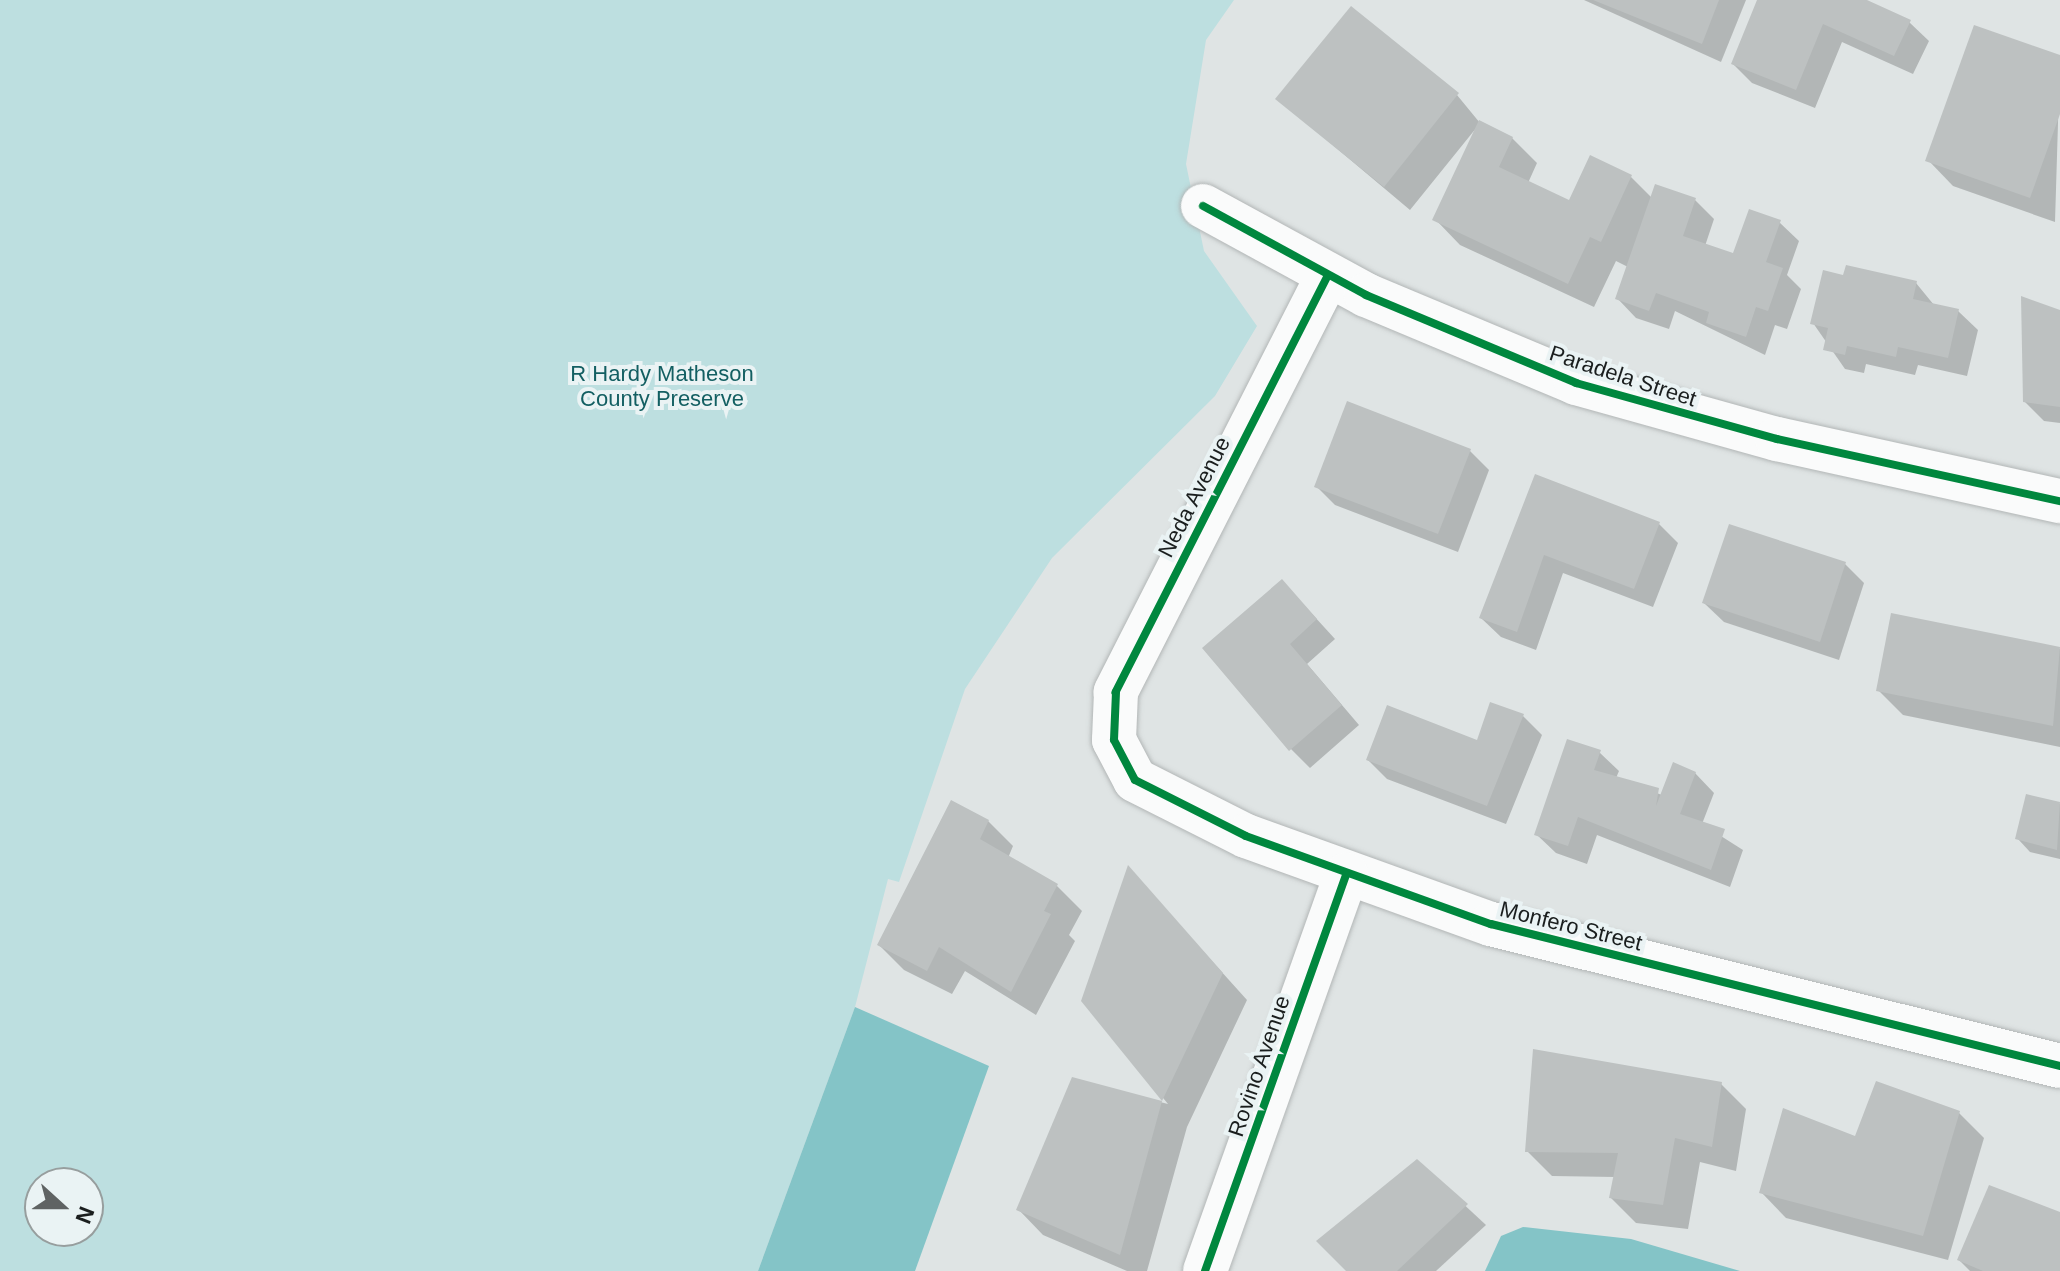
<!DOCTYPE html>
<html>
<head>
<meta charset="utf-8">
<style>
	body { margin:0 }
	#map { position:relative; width:2060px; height:1271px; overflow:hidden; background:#dfe4e4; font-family:Arial,sans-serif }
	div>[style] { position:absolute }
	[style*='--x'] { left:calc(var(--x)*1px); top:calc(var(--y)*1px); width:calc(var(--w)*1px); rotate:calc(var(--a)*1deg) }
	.green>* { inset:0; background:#bddfe0 }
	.water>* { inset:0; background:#84c4c7 }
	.shadow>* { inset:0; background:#0003 }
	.building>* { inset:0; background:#bdc1c1 }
	.roads { filter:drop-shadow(0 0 2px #b2b6b6) drop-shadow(0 0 2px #b2b6b6) }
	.minor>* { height:44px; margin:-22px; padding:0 22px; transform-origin:22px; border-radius:22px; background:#fafbfb }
	.cycleway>* { height:8px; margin:-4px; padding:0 4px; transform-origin:4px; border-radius:4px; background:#00873e }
	span { translate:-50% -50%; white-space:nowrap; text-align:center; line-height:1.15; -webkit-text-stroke:8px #eaf3f4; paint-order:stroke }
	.park-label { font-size:22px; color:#135f62 }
	.street-label { font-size:22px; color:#1a1e1e }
	.north { position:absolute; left:24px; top:1167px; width:80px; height:80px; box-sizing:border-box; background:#eaf3f4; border:2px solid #979e9e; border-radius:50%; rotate:111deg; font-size:22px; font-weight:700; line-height:32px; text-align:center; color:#1a1e1e }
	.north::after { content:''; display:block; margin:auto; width:28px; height:36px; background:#5f6363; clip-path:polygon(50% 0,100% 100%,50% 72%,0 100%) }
</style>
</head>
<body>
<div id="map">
	<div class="green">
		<div style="clip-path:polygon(evenodd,0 0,1234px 0,1206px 40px,1186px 164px,1204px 251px,1257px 326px,1215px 396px,1052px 558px,965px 689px,899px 882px,888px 879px,855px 1007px,758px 1271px,0 1271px,0 0,40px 1183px,88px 1183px,88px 1231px,40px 1231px,40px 1183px)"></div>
	</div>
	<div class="water">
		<div style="clip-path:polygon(855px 1007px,989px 1066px,915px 1271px,758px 1271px)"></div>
		<div style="clip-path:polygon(1523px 1227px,1631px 1239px,1740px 1271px,1485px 1271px,1501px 1236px)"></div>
	</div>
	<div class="shadow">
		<div style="clip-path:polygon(1584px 0,1746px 0,1721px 62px)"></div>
		<div style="clip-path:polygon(1760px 0,1862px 0,1909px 22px,1929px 41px,1913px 74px,1842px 42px,1815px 108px,1752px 83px,1733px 64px)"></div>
		<div style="clip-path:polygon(2060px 57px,2055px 222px,1953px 186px,1928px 160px)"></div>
		<div style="clip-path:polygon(1457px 95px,1480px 123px,1512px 138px,1537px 163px,1528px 183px,1569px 202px,1591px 158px,1631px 177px,1652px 198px,1695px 200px,1714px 219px,1705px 246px,1734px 256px,1779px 222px,1799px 241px,1787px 275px,1801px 289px,1787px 329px,1775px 325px,1765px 355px,1675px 311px,1669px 329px,1636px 318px,1617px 298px,1628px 267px,1616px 261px,1594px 307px,1460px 245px,1435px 219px,1477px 127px,1410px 210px,1278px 99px)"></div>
		<div style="clip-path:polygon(1845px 277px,1916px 283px,1934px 305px,1958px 311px,1978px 330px,1967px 376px,1918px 365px,1915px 375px,1866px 364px,1864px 373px,1845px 369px,1813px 323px)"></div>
		<div style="clip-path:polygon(2060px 312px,2060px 423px,2044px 421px,2024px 401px)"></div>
		<div style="clip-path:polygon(1470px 451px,1489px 470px,1458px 552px,1335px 505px,1316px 486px)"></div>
		<div style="clip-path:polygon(1536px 477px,1659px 524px,1678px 543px,1653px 607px,1563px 573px,1536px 650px,1501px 637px,1481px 618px)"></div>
		<div style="clip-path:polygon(1845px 564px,1864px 583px,1839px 660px,1724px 622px,1704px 603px)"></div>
		<div style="clip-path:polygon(1282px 581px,1335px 639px,1307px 664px,1359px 725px,1310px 768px,1291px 749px)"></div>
		<div style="clip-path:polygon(1893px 615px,2060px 649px,2060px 747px,1903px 715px,1878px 690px)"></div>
		<div style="clip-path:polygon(1523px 716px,1542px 735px,1506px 824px,1387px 779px,1368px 760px,1478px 743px)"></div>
		<div style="clip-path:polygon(1599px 752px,1619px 771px,1616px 778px,1662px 795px,1695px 773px,1714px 793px,1702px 824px,1743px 850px,1730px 887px,1597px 835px,1587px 864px,1556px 853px,1536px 834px)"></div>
		<div style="clip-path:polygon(2028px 797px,2060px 804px,2060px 859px,2030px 852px,2018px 839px)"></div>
		<div style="clip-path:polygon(988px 821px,1013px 846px,1008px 858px,1057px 886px,1082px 911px,1069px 935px,1075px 941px,1036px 1015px,965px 971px,952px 994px,904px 970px,879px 945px)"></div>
		<div style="clip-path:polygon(1129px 869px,1247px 1000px,1187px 1127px,1147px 1271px,1127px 1271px,1043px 1235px,1018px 1209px,1073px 1080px,1168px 1104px,1084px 1001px)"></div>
		<div style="clip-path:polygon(1721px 1084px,1746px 1109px,1736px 1171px,1700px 1162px,1688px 1229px,1636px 1223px,1611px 1198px,1615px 1177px,1552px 1176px,1527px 1151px)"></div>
		<div style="clip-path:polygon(1959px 1113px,1984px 1138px,1948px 1260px,1786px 1218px,1761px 1192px,1856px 1138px)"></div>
		<div style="clip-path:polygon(1417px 1161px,1486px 1225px,1436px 1271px,1349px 1271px)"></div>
		<div style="clip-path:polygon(2060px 1214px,2060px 1271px,1970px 1271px,1959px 1260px)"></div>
	</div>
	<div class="building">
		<div style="clip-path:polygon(1593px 0,1719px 0,1702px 44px)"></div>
		<div style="clip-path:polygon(1757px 0,1867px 0,1911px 20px,1894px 56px,1823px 24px,1796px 90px,1731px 64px)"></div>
		<div style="clip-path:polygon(1351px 6px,1459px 93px,1384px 187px,1275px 99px)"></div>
		<div style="clip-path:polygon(1974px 25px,2060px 55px,2060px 114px,2030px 198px,1925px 161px)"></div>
		<div style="clip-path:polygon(1479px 120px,1513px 137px,1499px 167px,1569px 200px,1590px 155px,1632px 175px,1601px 242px,1590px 237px,1568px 284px,1432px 220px)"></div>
		<div style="clip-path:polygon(1655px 184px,1696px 198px,1683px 236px,1733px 253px,1749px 209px,1781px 220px,1766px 262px,1783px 268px,1768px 311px,1756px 307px,1746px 337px,1706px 323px,1709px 312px,1656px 293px,1649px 311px,1615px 299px)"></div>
		<div style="clip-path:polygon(1846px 265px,1917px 281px,1913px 299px,1959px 309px,1948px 358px,1898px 347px,1896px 357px,1847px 346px,1845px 355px,1823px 350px,1828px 328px,1810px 324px,1823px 270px,1843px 275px)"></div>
		<div style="clip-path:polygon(2021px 296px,2060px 310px,2060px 407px,2023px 402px)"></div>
		<div style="clip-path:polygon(1347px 401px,1471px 449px,1438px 534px,1314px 487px)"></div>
		<div style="clip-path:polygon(1535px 474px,1660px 522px,1634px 589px,1544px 555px,1517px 632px,1479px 618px)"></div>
		<div style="clip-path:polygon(1729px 524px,1846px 562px,1820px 642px,1702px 603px)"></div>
		<div style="clip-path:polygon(1282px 579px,1317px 619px,1290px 644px,1342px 705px,1289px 751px,1202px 648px)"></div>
		<div style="clip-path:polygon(1891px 613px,2060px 647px,2053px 726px,1876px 691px)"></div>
		<div style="clip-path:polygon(1490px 702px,1524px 714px,1487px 806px,1366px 760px,1387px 705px,1477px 740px)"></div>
		<div style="clip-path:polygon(1567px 739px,1601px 750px,1594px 770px,1659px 788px,1656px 806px,1673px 762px,1696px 772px,1680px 814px,1725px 829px,1711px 870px,1578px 817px,1568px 846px,1534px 835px)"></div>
		<div style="clip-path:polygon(2026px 794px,2060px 802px,2057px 850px,2015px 839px)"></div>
		<div style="clip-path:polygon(951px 800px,989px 820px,980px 839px,1058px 884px,1044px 911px,1051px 914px,1011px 992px,939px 947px,927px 971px,877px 945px)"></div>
		<div style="clip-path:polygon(1128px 865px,1223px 973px,1162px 1101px,1081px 1001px)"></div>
		<div style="clip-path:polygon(1533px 1049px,1722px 1082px,1712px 1147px,1675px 1138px,1663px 1205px,1609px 1198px,1618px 1153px,1525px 1152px)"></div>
		<div style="clip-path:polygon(1072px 1077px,1162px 1101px,1120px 1255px,1016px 1210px)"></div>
		<div style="clip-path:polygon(1876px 1081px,1960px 1111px,1923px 1236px,1759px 1193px,1783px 1108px,1855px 1136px)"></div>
		<div style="clip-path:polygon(1417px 1159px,1468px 1204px,1397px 1271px,1346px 1271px,1316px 1241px)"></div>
		<div style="clip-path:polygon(1989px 1185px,2060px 1212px,2060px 1271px,1983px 1271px,1957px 1260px)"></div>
	</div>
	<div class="roads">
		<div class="minor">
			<div style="--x:1203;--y:206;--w:186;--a:28.6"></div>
			<div style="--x:1366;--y:295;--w:228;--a:22.7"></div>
			<div style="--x:1576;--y:383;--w:209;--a:15.6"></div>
			<div style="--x:1777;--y:439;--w:290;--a:12.4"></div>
			<div style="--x:1327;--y:277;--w:466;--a:117"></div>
			<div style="--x:1116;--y:692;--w:48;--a:92.4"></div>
			<div style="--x:1114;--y:740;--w:45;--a:62.3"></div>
			<div style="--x:1135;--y:780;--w:124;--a:26.8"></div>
			<div style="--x:1246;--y:836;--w:260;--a:19.8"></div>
			<div style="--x:1491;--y:924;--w:586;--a:14.01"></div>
			<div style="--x:1205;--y:1271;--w:421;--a:-70.4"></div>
		</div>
	</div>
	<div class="cycleway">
		<div style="--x:1203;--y:206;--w:186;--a:28.6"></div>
		<div style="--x:1366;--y:295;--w:228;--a:22.7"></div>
		<div style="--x:1576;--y:383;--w:209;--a:15.6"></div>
		<div style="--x:1777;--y:439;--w:290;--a:12.4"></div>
		<div style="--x:1327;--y:277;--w:466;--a:117"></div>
		<div style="--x:1116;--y:692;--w:48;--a:92.4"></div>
		<div style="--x:1114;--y:740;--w:45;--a:62.3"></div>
		<div style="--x:1135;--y:780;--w:124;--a:26.8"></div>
		<div style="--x:1246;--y:836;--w:260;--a:19.8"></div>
		<div style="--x:1491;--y:924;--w:586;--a:14.01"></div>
		<div style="--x:1205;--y:1271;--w:421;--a:-70.4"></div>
	</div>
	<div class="park-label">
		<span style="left:662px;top:386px">R Hardy Matheson<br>County Preserve</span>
	</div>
	<div class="street-label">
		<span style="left:1623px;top:376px;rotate:18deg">Paradela Street</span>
		<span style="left:1194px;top:497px;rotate:-63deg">Neda Avenue</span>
		<span style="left:1571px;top:926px;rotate:14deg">Monfero Street</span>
		<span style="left:1259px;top:1066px;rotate:-71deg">Rovino Avenue</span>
	</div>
	<div class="north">N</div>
</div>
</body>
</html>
